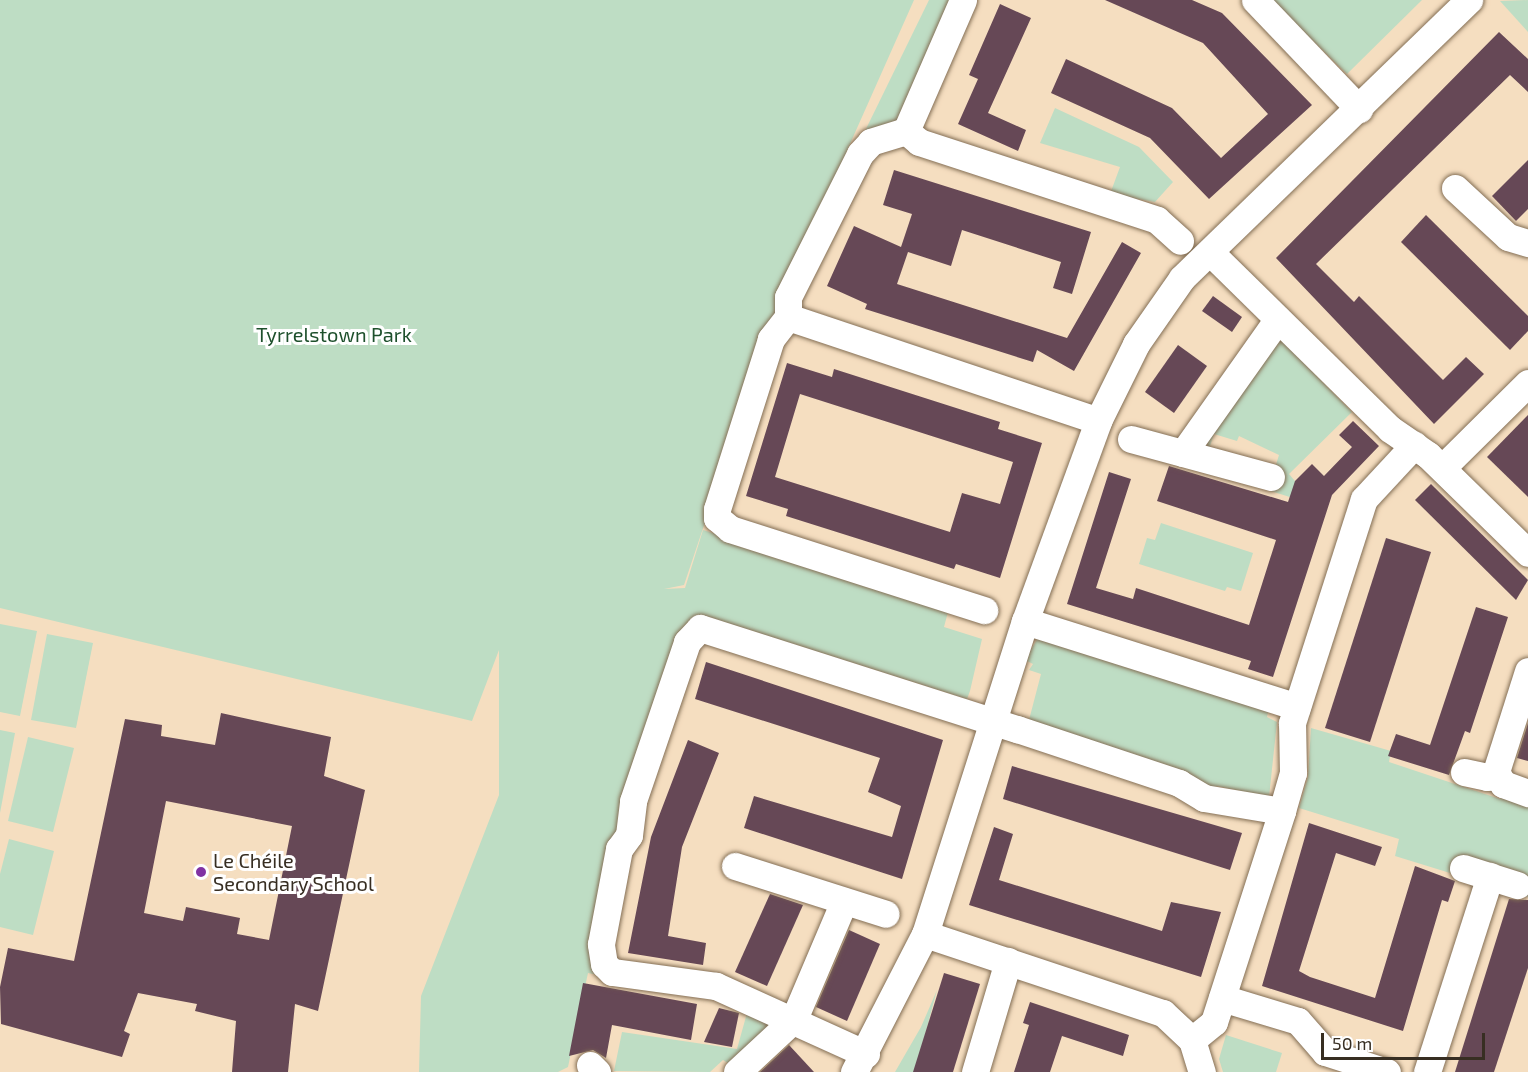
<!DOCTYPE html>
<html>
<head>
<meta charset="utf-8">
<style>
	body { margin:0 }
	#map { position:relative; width:1528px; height:1072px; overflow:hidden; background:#f5dec0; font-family:"Exo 2",sans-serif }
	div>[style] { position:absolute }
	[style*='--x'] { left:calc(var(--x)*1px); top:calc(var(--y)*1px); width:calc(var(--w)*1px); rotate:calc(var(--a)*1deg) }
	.green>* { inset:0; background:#beddc4 }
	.building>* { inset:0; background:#664856 }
	.roads { filter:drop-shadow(0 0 2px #836e54) drop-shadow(0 0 2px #836e54) }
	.minor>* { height:27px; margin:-13.5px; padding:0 13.5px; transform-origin:13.5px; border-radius:13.5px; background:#fff }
	.dots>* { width:16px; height:16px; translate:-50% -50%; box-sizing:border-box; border:3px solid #fff; border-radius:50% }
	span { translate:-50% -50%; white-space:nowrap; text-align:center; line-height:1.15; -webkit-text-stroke:6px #fff; paint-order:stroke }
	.park-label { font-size:20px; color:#1e502c }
	.poi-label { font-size:20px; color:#372e22 }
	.left { translate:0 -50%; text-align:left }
	.scale { position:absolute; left:1321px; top:1033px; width:164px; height:27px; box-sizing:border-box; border:3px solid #372e22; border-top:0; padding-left:8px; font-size:18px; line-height:21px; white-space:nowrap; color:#372e22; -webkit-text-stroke:4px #fff; paint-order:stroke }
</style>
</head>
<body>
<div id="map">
	<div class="green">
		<div style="clip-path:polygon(0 0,914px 0,777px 308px,684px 585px,664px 589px,685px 588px,703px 530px,944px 605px,948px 612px,944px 627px,982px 639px,970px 691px,967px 699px,711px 618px,630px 788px,610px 977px,588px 973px,568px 1067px,558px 1072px,419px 1072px,421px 996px,499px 795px,499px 650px,472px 721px,0 608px)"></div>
		<div style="clip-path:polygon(929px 0,958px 0,900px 124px,864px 133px)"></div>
		<div style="clip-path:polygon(1271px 0,1422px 0,1347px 74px)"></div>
		<div style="clip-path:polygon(1528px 0,1528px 32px,1500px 1px)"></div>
		<div style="clip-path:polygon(1055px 108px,1139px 147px,1173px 182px,1155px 202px,1110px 194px,1120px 167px,1040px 143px)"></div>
		<div style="clip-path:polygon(1281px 340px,1352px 412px,1289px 474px,1315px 505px,1268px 490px,1279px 455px,1239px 436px,1237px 441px,1214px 434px,1209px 449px,1202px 444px,1275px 341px)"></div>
		<div style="clip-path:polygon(1161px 523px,1253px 553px,1241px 591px,1227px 587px,1225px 591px,1139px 564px,1147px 538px,1155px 540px)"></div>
		<div style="clip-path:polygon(0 624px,37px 631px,20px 716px,0 712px)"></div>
		<div style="clip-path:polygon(47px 634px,93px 643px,76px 728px,31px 720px)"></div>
		<div style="clip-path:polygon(1039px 636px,1269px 707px,1267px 717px,1277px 722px,1269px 797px,1217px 786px,1210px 794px,1199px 779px,1029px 720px,1041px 674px,1029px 670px,1033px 664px,1025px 660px)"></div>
		<div style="clip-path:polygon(1311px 728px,1391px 751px,1389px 762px,1500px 799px,1504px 791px,1528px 801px,1528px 897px,1395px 856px,1399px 839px,1299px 808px,1308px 777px)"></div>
		<div style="clip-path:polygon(0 730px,15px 733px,0 813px)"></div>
		<div style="clip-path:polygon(28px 737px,74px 748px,53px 832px,8px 821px)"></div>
		<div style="clip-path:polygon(9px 839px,54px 851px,33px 935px,0 927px,0 874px)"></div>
		<div style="clip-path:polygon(937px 990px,915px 1072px,895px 1072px,921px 1027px)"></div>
		<div style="clip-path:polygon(747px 1013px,769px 1025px,731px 1065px,723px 1060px,710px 1072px,614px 1071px,622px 1032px,737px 1049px)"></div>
		<div style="clip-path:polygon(1226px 1035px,1282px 1053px,1276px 1072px,1223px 1072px,1219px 1059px)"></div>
	</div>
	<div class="building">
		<div style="clip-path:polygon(1105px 0,1192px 0,1222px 13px,1312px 105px,1209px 199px,1150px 138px,1051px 93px,1066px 59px,1172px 108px,1221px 158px,1268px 114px,1203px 43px)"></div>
		<div style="clip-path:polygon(1000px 4px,1031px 18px,988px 113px,1026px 130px,1018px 151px,958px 124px,978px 79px,969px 75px)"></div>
		<div style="clip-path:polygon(1499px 32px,1528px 59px,1528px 92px,1510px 75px,1316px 264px,1354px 302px,1359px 296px,1443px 380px,1466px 357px,1484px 374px,1434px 424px,1276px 258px)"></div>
		<div style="clip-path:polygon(1528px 160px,1528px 209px,1516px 221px,1492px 196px)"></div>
		<div style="clip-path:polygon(894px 170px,1091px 232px,1072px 294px,1053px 288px,1061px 262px,962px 230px,951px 266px,908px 252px,897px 284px,1067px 338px,1122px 242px,1141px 253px,1074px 371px,1037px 350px,1033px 362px,865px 309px,867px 304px,827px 286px,854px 226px,901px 247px,912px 214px,883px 205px)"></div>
		<div style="clip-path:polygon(1426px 215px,1528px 316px,1528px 331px,1510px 350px,1401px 242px)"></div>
		<div style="clip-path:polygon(1213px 296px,1242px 317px,1232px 332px,1202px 311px)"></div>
		<div style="clip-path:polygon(1178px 345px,1207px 366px,1174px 413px,1145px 392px)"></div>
		<div style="clip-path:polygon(evenodd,787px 363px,832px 377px,834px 369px,1000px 422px,998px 429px,1042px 443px,1000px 578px,956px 564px,954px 569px,786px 516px,788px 509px,746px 496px,787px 363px,800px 394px,1013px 462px,1000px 504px,962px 493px,950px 532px,775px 477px,800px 394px)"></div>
		<div style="clip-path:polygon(1528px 415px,1528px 497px,1487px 457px)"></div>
		<div style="clip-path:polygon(1353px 421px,1379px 446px,1332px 495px,1273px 677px,1248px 669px,1251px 661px,1067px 604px,1109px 472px,1131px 479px,1096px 588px,1133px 599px,1136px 588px,1249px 625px,1276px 540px,1157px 501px,1169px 466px,1288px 502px,1295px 481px,1312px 464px,1324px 476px,1352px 447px,1339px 435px)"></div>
		<div style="clip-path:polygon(1431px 484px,1528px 580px,1516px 600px,1415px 500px)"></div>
		<div style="clip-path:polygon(1386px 538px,1431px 552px,1370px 742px,1325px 728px)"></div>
		<div style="clip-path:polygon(1476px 607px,1508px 617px,1470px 733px,1465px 731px,1449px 775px,1388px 756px,1396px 734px,1430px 745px)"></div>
		<div style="clip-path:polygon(706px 662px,943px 740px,902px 879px,744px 828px,754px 796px,892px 837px,901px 806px,868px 792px,880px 758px,695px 699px)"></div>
		<div style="clip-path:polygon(evenodd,221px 713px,331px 737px,324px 776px,365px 790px,318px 1011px,295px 1004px,288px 1072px,232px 1072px,236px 1021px,195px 1011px,197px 1004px,138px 993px,124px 1031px,130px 1034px,122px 1057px,1px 1024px,0 987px,8px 948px,74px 961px,125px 719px,162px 725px,161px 736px,215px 745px,221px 713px,166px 801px,292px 826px,269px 940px,237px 934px,240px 918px,186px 907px,183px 921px,144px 913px,166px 801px)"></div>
		<div style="clip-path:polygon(1528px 723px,1528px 761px,1517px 758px)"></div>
		<div style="clip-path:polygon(688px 740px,719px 753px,682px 847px,668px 936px,706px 943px,703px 965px,628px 953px,651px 837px)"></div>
		<div style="clip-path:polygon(1012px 766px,1242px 833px,1230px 870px,1003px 799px)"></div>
		<div style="clip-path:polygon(1309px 823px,1382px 847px,1375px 866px,1336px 853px,1299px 971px,1310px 977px,1375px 998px,1415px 866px,1455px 881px,1448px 902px,1442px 900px,1403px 1031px,1262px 986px)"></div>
		<div style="clip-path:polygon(994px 827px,1013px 834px,999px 880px,1162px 931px,1171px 902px,1221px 912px,1201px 977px,969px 905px)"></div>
		<div style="clip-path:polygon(770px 894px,803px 905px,767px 986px,735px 972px)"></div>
		<div style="clip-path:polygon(1509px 899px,1528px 900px,1528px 968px,1494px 1072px,1455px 1072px)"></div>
		<div style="clip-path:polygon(849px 930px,880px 944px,847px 1021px,816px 1007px)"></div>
		<div style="clip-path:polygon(944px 973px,980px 984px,953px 1072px,913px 1072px)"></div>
		<div style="clip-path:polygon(583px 983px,697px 1004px,691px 1040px,612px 1025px,606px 1058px,593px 1050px,569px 1056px)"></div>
		<div style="clip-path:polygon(1030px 1002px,1129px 1035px,1123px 1056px,1062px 1036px,1050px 1072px,1014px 1072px,1029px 1025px,1023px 1023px)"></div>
		<div style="clip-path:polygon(719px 1008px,739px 1013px,732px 1047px,704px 1042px)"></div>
		<div style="clip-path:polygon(789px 1045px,814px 1072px,760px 1072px)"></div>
	</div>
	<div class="roads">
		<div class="minor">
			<div style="--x:963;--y:0;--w:143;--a:113.5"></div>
			<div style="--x:906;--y:131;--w:37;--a:163"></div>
			<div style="--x:871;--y:142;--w:16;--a:133"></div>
			<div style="--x:860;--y:154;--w:160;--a:116.7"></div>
			<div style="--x:788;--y:297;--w:20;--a:90"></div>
			<div style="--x:788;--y:317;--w:28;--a:128"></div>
			<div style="--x:771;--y:339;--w:178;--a:107.6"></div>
			<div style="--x:717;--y:509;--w:9;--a:90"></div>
			<div style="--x:717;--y:518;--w:17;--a:40"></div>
			<div style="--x:730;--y:529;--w:267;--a:17.7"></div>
			<div style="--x:1255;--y:0;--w:151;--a:46.3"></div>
			<div style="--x:906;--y:131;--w:17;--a:40"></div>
			<div style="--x:919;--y:142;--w:250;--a:18.1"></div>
			<div style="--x:1157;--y:220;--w:31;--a:42"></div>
			<div style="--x:1455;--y:188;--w:72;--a:42.8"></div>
			<div style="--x:1508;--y:237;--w:21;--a:17"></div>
			<div style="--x:1210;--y:252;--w:252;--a:44.5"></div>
			<div style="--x:1390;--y:429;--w:46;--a:34.4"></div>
			<div style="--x:1428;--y:455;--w:140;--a:44.4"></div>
			<div style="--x:788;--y:317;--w:327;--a:18.5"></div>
			<div style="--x:1131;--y:439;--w:145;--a:15.2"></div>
			<div style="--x:1183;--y:453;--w:164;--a:-54.7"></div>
			<div style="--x:1442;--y:468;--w:121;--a:-44.7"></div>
			<div style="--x:1025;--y:621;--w:285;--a:17.5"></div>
			<div style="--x:1528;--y:671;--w:106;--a:107.6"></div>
			<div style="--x:1496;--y:772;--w:14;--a:60"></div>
			<div style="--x:1503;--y:784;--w:27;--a:20"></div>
			<div style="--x:1464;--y:772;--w:24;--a:12"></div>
			<div style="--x:1487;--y:777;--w:10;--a:-29"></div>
			<div style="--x:735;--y:866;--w:158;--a:17.6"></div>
			<div style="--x:1463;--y:868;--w:57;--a:17.5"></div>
			<div style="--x:925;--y:934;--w:251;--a:18.4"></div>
			<div style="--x:1163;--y:1013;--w:40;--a:43"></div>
			<div style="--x:1192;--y:1040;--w:34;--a:73"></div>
			<div style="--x:1222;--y:998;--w:79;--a:16.8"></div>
			<div style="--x:1298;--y:1021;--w:41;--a:48.9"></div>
			<div style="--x:1325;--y:1052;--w:65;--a:17.9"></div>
			<div style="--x:1192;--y:1040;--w:28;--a:-39"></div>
			<div style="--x:1214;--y:1022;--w:222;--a:-72.1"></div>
			<div style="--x:1282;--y:811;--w:40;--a:-74"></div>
			<div style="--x:1293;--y:773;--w:50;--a:-91.1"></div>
			<div style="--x:1292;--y:723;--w:235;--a:-72.2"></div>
			<div style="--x:1364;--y:499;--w:74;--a:-47.2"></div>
			<div style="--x:866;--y:1054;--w:165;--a:-155.6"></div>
			<div style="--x:716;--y:986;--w:105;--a:-172.3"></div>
			<div style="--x:612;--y:972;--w:11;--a:-135"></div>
			<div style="--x:604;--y:964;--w:20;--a:-99"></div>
			<div style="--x:601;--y:944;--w:97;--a:-79.3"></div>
			<div style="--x:619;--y:849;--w:17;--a:-54"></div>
			<div style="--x:629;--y:835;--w:34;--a:-83"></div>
			<div style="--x:633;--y:801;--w:168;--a:-71.2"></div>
			<div style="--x:687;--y:642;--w:19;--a:-47"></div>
			<div style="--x:700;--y:628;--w:333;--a:17.7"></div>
			<div style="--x:1017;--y:729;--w:171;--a:18.4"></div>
			<div style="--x:1179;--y:783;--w:29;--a:31"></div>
			<div style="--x:1204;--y:798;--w:79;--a:9.5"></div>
			<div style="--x:590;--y:1065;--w:10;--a:45"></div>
			<div style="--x:737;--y:1072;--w:78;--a:-42.9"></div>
			<div style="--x:794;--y:1019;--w:128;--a:-67"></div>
			<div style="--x:854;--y:1072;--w:155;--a:-62.8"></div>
			<div style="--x:925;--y:934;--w:329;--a:-72.3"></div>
			<div style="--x:1025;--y:621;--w:213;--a:-69.9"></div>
			<div style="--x:1098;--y:421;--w:86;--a:-63.7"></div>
			<div style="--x:1136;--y:344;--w:80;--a:-55.1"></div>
			<div style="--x:1182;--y:278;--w:400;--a:-44.1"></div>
			<div style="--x:975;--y:1072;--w:116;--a:-73.4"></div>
			<div style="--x:1427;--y:1072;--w:206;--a:-72.2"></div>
		</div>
	</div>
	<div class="dots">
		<div style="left:201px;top:872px;background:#8132a3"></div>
	</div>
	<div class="park-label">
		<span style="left:334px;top:334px">Tyrrelstown Park</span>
	</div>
	<div class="poi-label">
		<span class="left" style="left:213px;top:872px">Le Chéile<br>Secondary School</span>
	</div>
	<div class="scale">50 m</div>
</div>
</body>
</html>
